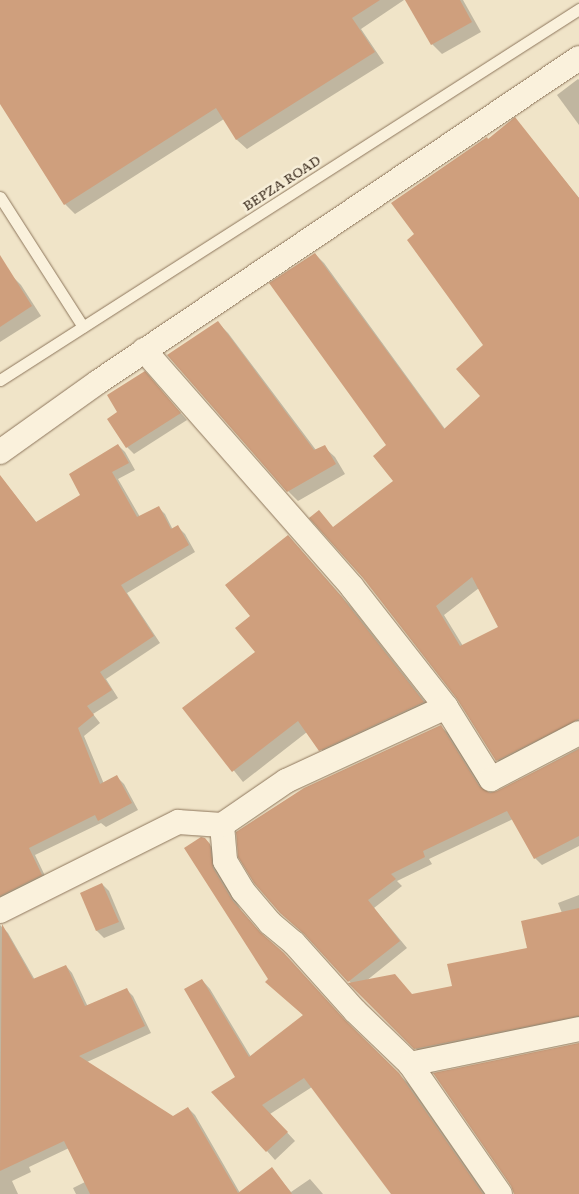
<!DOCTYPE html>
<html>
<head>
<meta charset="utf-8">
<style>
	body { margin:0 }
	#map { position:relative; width:579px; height:1194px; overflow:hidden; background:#f0e4c8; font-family:Literata,serif }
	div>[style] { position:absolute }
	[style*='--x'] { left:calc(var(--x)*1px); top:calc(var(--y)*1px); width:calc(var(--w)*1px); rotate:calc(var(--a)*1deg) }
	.shadow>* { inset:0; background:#0003 }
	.building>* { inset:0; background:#cf9f7d }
	.roads { filter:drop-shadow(0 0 1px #8d765c) drop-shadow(0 0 1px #8d765c) }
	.lane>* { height:11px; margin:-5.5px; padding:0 5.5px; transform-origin:5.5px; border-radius:5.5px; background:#faf1dc }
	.street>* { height:24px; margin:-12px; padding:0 12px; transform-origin:12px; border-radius:12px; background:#faf1dc }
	span { translate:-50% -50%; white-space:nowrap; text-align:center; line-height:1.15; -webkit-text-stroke:5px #f7eed8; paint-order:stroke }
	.street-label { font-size:14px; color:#3d2e20 }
</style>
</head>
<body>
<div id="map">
	<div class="shadow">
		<div style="clip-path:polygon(0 0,404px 0,361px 29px,384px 63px,247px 149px,237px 140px,224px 119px,75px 214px,65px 204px,0 101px)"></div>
		<div style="clip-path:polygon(407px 0,463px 0,481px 32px,442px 54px,432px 44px)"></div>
		<div style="clip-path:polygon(578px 79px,579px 80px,579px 125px,557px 95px)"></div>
		<div style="clip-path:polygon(evenodd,515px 119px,579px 198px,579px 731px,506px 769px,497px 760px,458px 698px,334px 528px,395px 481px,388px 445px,315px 254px,324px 263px,445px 429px,482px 397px,485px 345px,416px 235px,488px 140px,515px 119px,479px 588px,499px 627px,463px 646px,444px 615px,479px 588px)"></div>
		<div style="clip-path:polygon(11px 275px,21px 285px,41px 316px,0 342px,0 281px)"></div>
		<div style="clip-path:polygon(218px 323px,228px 333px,316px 450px,324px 447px,335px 457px,345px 474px,298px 501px,288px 491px)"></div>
		<div style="clip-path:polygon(151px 380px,187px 420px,134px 454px,127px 447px,119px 413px)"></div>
		<div style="clip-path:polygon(118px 445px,125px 452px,135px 470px,118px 479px,140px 517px,158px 507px,165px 514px,173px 530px,178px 527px,185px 534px,195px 552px,127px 593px,160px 643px,106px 679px,118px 698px,93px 714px,100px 723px,84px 736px,104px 784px,117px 777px,124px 784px,138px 810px,106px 827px,101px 823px,35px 855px,48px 882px,0 906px,0 476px,37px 523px,82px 496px)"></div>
		<div style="clip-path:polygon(298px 547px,352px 608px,434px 713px,330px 760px,307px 732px,243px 782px,184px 708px,256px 653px,252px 616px)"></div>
		<div style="clip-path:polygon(440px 726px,448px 733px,485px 792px,498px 792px,579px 748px,579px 846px,542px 865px,535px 858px,513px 819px,429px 859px,432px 864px,397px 881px,402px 886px,374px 908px,407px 948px,366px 981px,412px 995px,453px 987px,528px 949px,562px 913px,558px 903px,579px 895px,579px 1025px,424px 1057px,349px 981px,309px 938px)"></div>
		<div style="clip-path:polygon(204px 839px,213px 848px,221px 877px,241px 910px,264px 937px,351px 1028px,408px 1083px,485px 1194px,393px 1194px,312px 1087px,270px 1114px,295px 1141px,275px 1160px,267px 1151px,237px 1077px,202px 980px,210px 989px,251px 1057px,304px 1016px,269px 979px,186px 848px)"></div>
		<div style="clip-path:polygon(102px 884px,109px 891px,125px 929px,104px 938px,97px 931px,81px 893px)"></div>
		<div style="clip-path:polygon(0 925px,8px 933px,35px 980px,66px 966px,72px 973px,88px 1007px,126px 989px,133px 996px,151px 1033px,87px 1062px,173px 1118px,188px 1108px,195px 1115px,240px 1193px,272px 1169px,291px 1192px,310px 1179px,323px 1194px,76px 1194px,73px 1188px,85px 1182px,69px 1148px,29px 1167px,31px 1172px,12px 1181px,18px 1194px,0 1194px)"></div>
	</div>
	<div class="building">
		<div style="clip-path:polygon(0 0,380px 0,352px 18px,375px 52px,236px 140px,216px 108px,64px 205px,0 104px)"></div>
		<div style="clip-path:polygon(405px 0,460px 0,472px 22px,431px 45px)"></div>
		<div style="clip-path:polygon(evenodd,515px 117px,579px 198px,579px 719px,496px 761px,457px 699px,363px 578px,309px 518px,319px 510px,333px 527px,393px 481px,373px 456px,386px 445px,269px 283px,315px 253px,444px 429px,480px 396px,456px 369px,483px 345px,407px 240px,414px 234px,391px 203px,487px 137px,488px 139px,515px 117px,472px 577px,498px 627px,460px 646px,436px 606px,472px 577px)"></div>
		<div style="clip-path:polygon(0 255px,32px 306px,0 327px)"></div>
		<div style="clip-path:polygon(218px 321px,314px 450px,325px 445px,336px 464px,287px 492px,167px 355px)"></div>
		<div style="clip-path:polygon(145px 371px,181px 413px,126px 448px,107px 419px,117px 412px,107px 395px)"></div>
		<div style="clip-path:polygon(118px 444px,129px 463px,112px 472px,137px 517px,159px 506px,171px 529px,178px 525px,189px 545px,121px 585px,154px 636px,100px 672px,112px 690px,87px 706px,94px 715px,78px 728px,100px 784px,117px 775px,132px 803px,98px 821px,95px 815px,29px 848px,42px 875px,0 896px,0 475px,36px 522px,80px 495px,69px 474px)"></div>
		<div style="clip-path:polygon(288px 535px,341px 596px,424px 702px,319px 751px,298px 721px,232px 772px,182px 708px,255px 652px,235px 628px,250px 616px,225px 585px)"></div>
		<div style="clip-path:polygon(441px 725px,479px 786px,490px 793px,497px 791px,579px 749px,579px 836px,534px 859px,507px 811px,423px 851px,425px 857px,391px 874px,396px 879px,368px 900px,400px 941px,348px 982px,304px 934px,280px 913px,254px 883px,238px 857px,236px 832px,304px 788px)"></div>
		<div style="clip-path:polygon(201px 837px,205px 838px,210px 844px,213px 868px,232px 900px,260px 932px,284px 953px,345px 1020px,399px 1073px,483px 1194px,391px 1194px,304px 1078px,262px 1105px,288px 1132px,266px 1152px,211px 1092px,235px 1077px,184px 989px,202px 979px,249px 1057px,303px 1015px,265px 982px,268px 979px,184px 848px)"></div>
		<div style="clip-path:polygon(102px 883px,119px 922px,96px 931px,80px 893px)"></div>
		<div style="clip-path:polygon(579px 908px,579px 1016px,414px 1049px,348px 983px,395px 974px,412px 994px,452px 986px,447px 964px,527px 948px,521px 921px)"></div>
		<div style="clip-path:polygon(2px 924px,33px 979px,66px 965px,85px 1006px,127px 988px,145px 1026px,79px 1056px,173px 1116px,188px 1107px,238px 1193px,272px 1167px,292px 1194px,90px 1194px,64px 1141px,0 1171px)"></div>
		<div style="clip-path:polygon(579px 1043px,579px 1194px,514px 1194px,511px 1186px,433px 1073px)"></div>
	</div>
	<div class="roads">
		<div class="lane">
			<div style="--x:0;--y:197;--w:154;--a:57.4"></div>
			<div style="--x:0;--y:380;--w:688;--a:-32.65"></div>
		</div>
		<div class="street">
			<div style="--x:144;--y:350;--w:315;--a:48.7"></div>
			<div style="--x:352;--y:587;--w:152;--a:51.9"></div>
			<div style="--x:446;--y:707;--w:176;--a:155.2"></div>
			<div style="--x:286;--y:781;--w:78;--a:145.5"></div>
			<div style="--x:222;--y:825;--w:36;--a:85"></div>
			<div style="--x:225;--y:861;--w:35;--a:59"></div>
			<div style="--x:243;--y:891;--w:42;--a:49.8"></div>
			<div style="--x:270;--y:923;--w:31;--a:40"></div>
			<div style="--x:294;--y:943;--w:91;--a:48.1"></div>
			<div style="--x:355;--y:1011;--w:76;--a:43.9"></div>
			<div style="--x:410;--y:1064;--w:158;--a:55.3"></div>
			<div style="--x:0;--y:452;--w:120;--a:-35.5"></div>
			<div style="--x:98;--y:382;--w:580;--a:-33.96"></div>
			<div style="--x:446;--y:707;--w:85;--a:58"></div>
			<div style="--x:491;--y:779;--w:99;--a:-27.6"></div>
			<div style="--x:0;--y:911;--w:199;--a:-26.6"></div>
			<div style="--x:178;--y:822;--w:44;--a:3.9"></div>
			<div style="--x:410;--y:1064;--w:173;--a:-11.7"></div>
		</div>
	</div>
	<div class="street-label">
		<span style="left:281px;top:182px;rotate:-33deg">BEPZA ROAD</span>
	</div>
</div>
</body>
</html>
